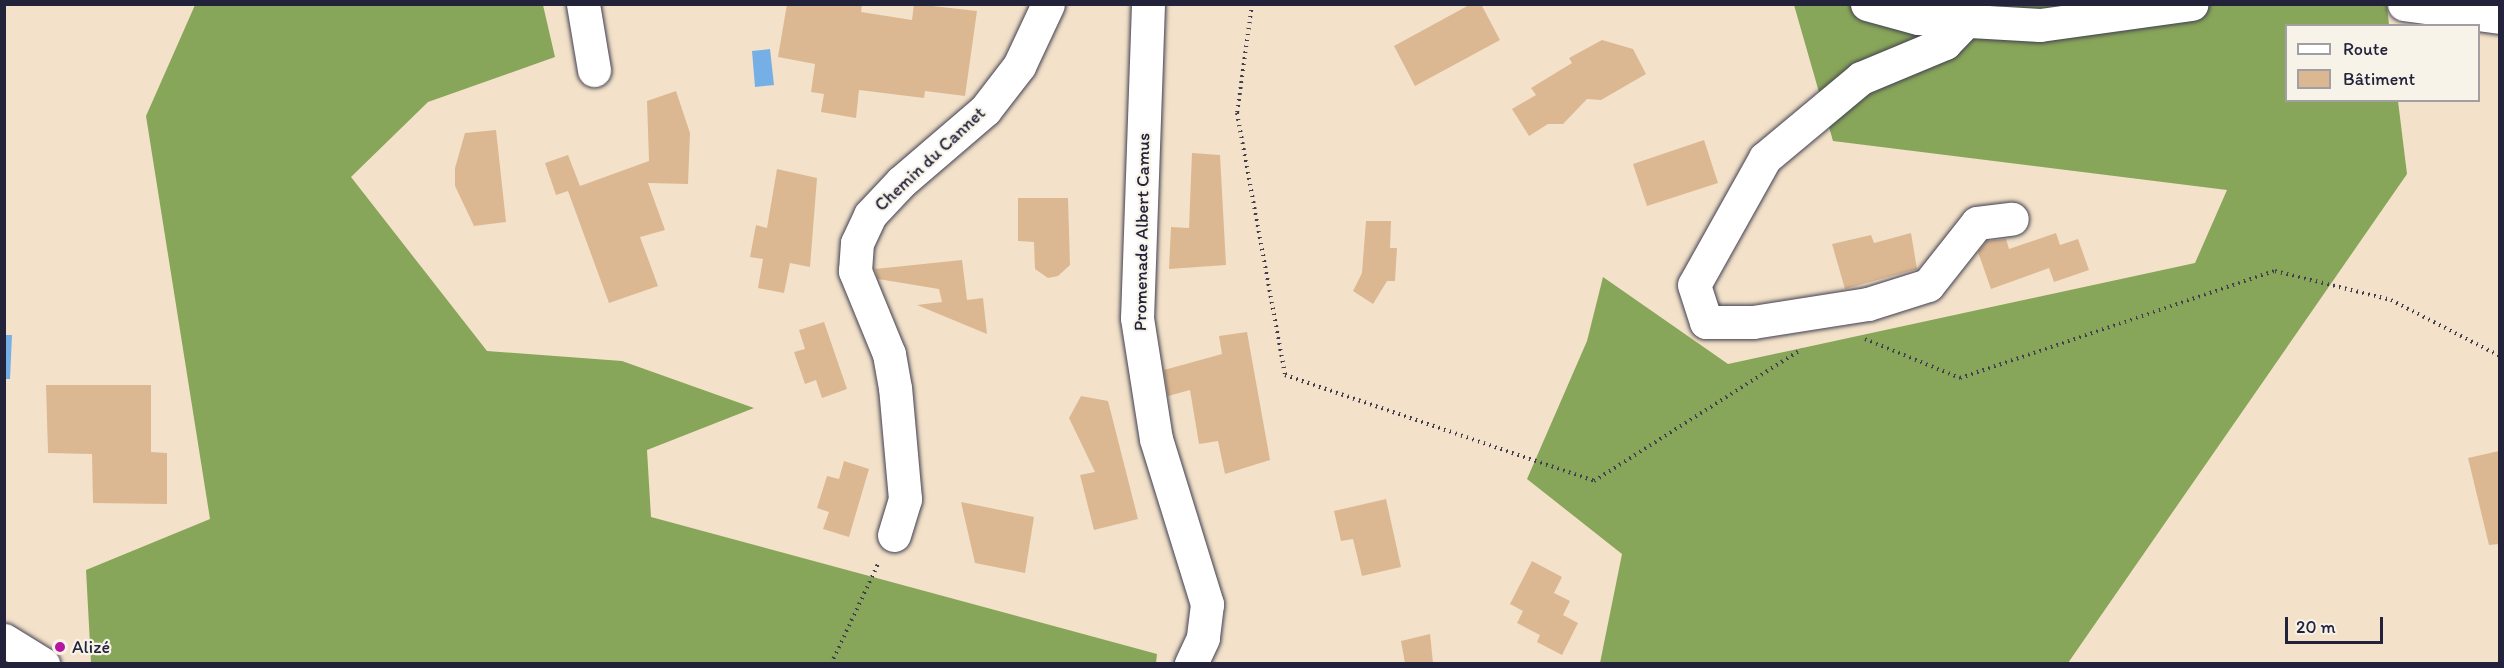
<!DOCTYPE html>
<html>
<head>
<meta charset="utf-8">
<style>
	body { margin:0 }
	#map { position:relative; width:2504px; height:668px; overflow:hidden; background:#f3e2c9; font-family:Itim,sans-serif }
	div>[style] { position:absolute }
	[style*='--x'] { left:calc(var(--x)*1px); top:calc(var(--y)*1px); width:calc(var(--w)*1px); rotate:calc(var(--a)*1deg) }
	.forest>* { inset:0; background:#88a659 }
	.water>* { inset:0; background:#76afe6 }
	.building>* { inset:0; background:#dcb892 }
	.path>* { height:4px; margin-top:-2px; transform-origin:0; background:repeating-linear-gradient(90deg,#413f50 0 1.5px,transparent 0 6px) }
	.roads { filter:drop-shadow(0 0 2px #413f50) drop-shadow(0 0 2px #413f50) }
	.minor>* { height:33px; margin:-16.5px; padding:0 16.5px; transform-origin:16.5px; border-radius:16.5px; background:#fff }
	.dots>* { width:16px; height:16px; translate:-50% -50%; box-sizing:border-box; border:3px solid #f7f3e8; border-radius:50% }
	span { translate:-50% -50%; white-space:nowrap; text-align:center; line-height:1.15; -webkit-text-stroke:4.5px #f7f3e8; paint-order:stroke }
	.street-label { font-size:18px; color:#22223b }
	.poi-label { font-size:18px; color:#22223b }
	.left { translate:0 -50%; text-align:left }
	.frame { position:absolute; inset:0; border:6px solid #22223b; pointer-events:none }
	.legend { position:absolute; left:2285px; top:24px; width:195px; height:78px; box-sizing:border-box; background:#f7f3e8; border:2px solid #a29fa3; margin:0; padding:8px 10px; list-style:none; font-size:18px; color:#22223b }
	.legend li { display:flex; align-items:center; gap:12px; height:30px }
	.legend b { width:30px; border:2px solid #a29fa3 }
	.scale { position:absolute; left:2285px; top:617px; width:98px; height:27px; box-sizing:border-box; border:3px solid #22223b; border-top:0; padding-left:8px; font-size:18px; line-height:21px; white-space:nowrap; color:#22223b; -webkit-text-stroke:4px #f7f3e8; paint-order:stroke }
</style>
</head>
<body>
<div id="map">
	<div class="forest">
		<div style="clip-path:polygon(195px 5px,543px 5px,555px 57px,428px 102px,351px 177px,487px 351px,622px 361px,754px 408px,647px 450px,651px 517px,1157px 654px,1156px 663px,91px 663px,86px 570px,210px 519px,146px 116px)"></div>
		<div style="clip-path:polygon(1794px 5px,2387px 5px,2389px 25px,2286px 26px,2286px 100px,2398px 101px,2407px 174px,2068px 663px,1600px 663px,1622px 554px,1527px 479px,1587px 341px,1603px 277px,1728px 364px,2195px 263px,2227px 190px,1833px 141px)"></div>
	</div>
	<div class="water">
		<div style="clip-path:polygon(770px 49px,774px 85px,755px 87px,752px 51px)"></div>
		<div style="clip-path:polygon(5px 335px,12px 335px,10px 379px,5px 379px)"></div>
	</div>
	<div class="building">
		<div style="clip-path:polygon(787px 4px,862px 4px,861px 12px,912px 20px,914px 4px,977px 11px,965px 96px,925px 91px,924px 98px,859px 90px,856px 118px,821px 112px,824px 94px,811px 92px,815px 64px,778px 57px)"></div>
		<div style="clip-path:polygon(1471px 4px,1481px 4px,1500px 40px,1415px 86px,1394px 46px)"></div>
		<div style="clip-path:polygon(1602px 40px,1633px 49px,1646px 74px,1601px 100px,1587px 99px,1563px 124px,1548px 124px,1529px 136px,1512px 109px,1536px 95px,1531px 88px,1572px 63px,1569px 58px)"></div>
		<div style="clip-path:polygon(676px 91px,690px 133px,688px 184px,648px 183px,665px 230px,640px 237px,658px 286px,609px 303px,568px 191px,556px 195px,545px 163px,568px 155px,580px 186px,649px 161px,647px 101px)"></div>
		<div style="clip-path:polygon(496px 130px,506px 222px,474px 226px,455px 186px,455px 168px,465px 133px)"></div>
		<div style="clip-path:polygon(1704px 140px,1718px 183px,1647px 206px,1633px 164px)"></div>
		<div style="clip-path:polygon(1192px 153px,1220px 155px,1226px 265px,1169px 269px,1171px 227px,1189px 228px)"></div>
		<div style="clip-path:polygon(777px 169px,817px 178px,810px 267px,790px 263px,784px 293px,758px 288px,763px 259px,750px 257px,756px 225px,767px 228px)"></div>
		<div style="clip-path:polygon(1018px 198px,1068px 198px,1070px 265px,1058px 276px,1048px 278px,1035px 269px,1034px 242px,1018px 241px)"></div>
		<div style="clip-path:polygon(1366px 221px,1391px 221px,1390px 248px,1397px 248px,1395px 281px,1387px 281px,1373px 304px,1353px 291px,1362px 273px)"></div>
		<div style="clip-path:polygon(1911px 233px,1917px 269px,1845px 289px,1832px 244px,1871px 235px,1874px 243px)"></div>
		<div style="clip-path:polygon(2056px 233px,2060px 245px,2078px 239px,2089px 270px,2054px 282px,2049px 268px,1991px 289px,1978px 252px,1987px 241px,2006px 239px,2009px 249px)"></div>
		<div style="clip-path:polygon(962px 260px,967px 300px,983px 298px,987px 334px,917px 305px,942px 302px,939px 289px,878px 279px,875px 269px)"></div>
		<div style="clip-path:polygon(824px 322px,847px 389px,822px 398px,816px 380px,805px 384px,794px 352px,805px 349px,799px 330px)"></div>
		<div style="clip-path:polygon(1247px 332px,1270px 460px,1225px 474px,1218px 441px,1199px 444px,1190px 390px,1168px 396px,1164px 370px,1222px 354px,1219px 336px)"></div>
		<div style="clip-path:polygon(46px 385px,151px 385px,151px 452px,167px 453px,167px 504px,93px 503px,92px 454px,48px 453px)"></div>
		<div style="clip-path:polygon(1081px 396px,1108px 401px,1138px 519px,1094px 530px,1080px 475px,1095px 472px,1069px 418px)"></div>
		<div style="clip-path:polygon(2499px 451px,2499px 544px,2489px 545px,2468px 458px)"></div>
		<div style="clip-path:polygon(844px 461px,869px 469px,849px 537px,823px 529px,829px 512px,817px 508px,827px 476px,839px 479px)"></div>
		<div style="clip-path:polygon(1386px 499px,1401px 567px,1362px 576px,1353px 539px,1341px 541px,1334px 511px)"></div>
		<div style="clip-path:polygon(961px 502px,1034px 517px,1025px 573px,975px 563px)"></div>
		<div style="clip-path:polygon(1532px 561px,1562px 577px,1554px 593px,1570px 601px,1563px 615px,1578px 623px,1562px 655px,1537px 642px,1540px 635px,1517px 623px,1523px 611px,1510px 604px)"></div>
		<div style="clip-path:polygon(1430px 634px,1433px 663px,1405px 663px,1401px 641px)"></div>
	</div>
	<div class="path">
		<div style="--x:1252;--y:4;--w:110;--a:97.8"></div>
		<div style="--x:1237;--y:113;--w:266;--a:79.6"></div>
		<div style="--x:1285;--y:375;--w:327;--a:18.9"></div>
		<div style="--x:1594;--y:481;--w:246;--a:-32.4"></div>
		<div style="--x:1865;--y:339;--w:103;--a:22.3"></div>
		<div style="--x:1960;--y:378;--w:333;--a:-18.8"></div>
		<div style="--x:2275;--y:271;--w:120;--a:14"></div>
		<div style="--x:2391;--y:300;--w:123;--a:27.2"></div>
		<div style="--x:831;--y:664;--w:110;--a:-64.8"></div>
	</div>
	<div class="roads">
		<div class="minor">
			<div style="--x:583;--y:4;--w:67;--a:80.5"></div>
			<div style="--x:1148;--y:4;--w:314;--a:92"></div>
			<div style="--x:1137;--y:318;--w:122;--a:81.1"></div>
			<div style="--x:1156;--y:439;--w:173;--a:72.8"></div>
			<div style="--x:1207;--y:604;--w:34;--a:97"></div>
			<div style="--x:1203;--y:638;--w:29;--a:115"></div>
			<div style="--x:1867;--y:4;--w:53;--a:15.4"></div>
			<div style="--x:1918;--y:18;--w:122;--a:3.3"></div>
			<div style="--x:2040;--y:25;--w:153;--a:-7.9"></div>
			<div style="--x:2404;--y:4;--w:97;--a:7.7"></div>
			<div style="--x:1967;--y:20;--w:32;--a:134"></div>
			<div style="--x:1945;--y:43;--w:91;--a:157.4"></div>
			<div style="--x:1861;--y:78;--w:125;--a:140.2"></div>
			<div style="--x:1765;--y:158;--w:145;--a:119.2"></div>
			<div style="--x:1694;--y:285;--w:39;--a:72"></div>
			<div style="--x:1706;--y:322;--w:47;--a:0"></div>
			<div style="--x:1753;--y:322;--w:116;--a:-8.9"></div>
			<div style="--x:1868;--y:304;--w:63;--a:-17.6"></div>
			<div style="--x:1928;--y:285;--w:79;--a:-51.7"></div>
			<div style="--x:1977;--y:223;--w:35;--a:-7"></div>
			<div style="--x:894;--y:535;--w:38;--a:-73"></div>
			<div style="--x:905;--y:499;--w:111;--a:-95.1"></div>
			<div style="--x:895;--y:388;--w:35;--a:-100"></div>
			<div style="--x:889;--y:354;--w:90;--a:-112.3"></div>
			<div style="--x:855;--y:271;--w:28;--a:-86"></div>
			<div style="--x:857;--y:243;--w:31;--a:-65"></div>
			<div style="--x:870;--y:215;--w:45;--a:-46.8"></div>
			<div style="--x:901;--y:182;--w:111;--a:-40.6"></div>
			<div style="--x:985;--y:110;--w:56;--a:-52.3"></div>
			<div style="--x:1019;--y:66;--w:68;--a:-64.9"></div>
			<div style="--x:4;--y:640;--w:46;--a:31.6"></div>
		</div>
	</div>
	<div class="dots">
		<div style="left:60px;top:647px;background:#b5179e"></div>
	</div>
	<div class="street-label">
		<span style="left:930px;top:159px;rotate:-43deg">Chemin du Cannet</span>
		<span style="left:1142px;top:232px;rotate:-89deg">Promenade Albert Camus</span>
	</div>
	<div class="poi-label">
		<span class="left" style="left:72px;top:647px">Alizé</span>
	</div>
	<div class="frame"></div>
	<ul class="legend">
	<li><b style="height:8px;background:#fff"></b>Route</li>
	<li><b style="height:16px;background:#dcb892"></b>Bâtiment</li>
	</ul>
	<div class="scale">20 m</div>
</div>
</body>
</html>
